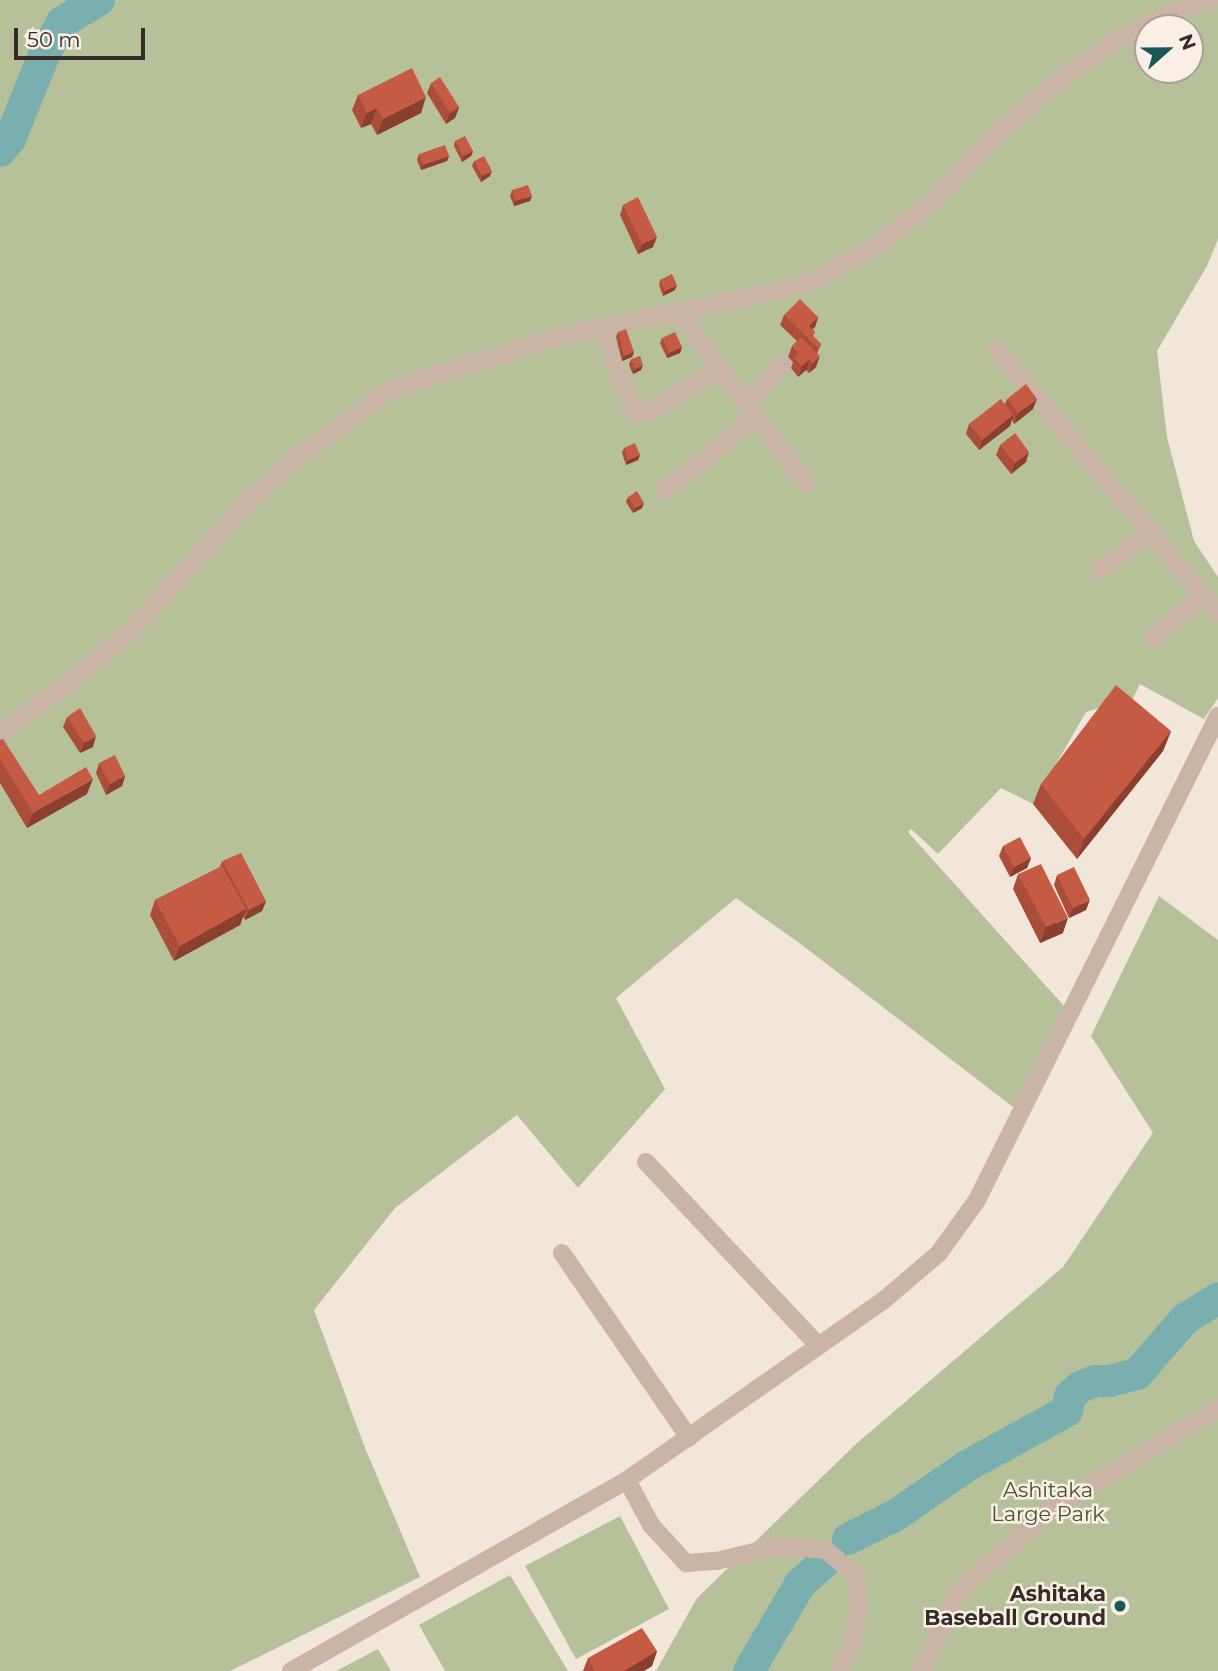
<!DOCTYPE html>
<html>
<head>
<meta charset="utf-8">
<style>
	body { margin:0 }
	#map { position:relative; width:1218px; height:1671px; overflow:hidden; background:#f2e5da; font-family:Montserrat,sans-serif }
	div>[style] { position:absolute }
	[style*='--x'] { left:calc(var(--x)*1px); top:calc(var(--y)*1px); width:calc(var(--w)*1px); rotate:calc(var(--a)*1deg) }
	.green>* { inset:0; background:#b6c19a }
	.river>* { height:32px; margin:-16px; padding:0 16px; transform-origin:16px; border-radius:16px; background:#79afae }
	.minor>* { height:18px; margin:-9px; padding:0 9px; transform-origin:9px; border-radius:9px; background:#cab4a6 }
	.tertiary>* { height:18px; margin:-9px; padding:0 9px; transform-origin:9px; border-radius:9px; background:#cab4a6 }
	.wall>* { inset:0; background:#aa4e3a }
	.shaded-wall>* { inset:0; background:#8b402f }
	.building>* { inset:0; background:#c65b43 }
	.dots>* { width:19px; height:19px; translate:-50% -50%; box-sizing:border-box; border:4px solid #f9efe6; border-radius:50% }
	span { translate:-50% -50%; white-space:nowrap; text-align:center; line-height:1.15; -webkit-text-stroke:5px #f9efe6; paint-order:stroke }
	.park-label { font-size:21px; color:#47542b }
	.poi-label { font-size:21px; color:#362b27; font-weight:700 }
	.right { translate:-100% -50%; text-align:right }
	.north { position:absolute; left:1134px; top:14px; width:70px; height:70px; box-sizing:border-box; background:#f9efe6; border:2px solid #aba19a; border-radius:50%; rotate:69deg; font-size:19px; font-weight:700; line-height:28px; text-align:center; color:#362b27 }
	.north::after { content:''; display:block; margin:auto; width:24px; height:32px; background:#1c5757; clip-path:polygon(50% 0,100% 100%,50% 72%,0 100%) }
	.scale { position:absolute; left:14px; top:28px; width:131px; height:32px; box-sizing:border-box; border:4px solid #362b27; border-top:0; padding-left:9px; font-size:21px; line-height:24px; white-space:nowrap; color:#362b27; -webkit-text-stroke:5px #f9efe6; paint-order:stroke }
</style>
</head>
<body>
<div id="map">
	<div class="green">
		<div style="clip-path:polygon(evenodd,0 0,1218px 0,1218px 239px,1207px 266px,1157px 351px,1167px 437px,1194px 541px,1218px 577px,1218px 698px,1204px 719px,1140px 684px,1127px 710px,1109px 705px,1086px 712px,1033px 804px,1001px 788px,938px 854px,911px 829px,908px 832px,1072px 1015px,1021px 1113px,802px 945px,736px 898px,616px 998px,665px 1089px,578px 1188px,517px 1115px,395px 1208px,314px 1310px,365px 1448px,420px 1577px,230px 1671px,0 1671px,0 0,1148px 28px,1190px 28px,1190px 70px,1148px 70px,1148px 28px)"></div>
		<div style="clip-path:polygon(1159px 896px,1218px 940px,1218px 1671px,656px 1671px,697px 1598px,856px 1444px,1063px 1267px,1153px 1133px,1091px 1036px)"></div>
		<div style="clip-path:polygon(620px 1516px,669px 1609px,576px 1659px,525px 1566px)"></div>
		<div style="clip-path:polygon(510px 1575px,568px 1671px,445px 1671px,419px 1625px)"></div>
		<div style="clip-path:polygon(378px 1649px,391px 1671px,336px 1671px)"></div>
	</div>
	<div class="river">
		<div style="--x:0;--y:151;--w:16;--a:-50"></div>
		<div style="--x:10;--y:139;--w:91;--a:-68"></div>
		<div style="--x:44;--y:55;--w:38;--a:-61"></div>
		<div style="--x:62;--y:22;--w:43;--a:-30.7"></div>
		<div style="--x:848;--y:1539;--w:54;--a:-26.6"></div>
		<div style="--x:896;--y:1515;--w:86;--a:-34.6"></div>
		<div style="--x:967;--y:1466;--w:114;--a:-28.8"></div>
		<div style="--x:1067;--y:1411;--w:15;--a:-79"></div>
		<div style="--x:1070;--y:1396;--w:13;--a:-42"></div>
		<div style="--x:1080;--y:1387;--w:16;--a:-22"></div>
		<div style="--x:1095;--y:1381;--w:15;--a:0"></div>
		<div style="--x:1110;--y:1381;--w:28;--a:-15"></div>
		<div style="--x:1137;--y:1374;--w:73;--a:-48.9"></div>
		<div style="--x:1185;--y:1319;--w:39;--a:-32"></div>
		<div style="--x:749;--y:1671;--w:101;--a:-59.6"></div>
		<div style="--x:800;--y:1584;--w:38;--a:-42"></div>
	</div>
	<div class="minor">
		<div style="--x:678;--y:312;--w:214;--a:53.2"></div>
		<div style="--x:602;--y:329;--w:85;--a:68.6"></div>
		<div style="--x:633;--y:408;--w:7;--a:45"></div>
		<div style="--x:638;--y:413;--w:10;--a:-6"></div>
		<div style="--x:648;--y:412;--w:84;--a:-31.4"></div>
		<div style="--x:996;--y:349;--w:345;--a:49.9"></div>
		<div style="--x:747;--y:404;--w:56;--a:-48.6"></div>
		<div style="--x:665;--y:491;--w:118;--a:-39.5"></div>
		<div style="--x:1100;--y:571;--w:65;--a:-39.4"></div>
		<div style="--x:1153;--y:639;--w:67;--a:-41.3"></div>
		<div style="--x:0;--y:733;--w:94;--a:-35.9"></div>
		<div style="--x:76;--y:678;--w:67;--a:-40.1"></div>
		<div style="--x:127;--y:635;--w:184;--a:-47.6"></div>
		<div style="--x:251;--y:499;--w:65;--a:-41.3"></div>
		<div style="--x:300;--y:456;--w:113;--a:-36.4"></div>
		<div style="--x:391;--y:389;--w:175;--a:-17.3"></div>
		<div style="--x:558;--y:337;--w:252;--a:-11.9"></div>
		<div style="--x:805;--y:285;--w:87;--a:-28.9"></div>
		<div style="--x:881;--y:243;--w:59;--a:-38.8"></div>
		<div style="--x:927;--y:206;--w:115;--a:-45.7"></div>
		<div style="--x:1007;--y:124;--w:79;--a:-39.3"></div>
		<div style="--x:1068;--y:74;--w:63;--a:-34.7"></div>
		<div style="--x:1120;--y:38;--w:58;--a:-25.7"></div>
		<div style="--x:1172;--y:13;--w:40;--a:-18.9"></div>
		<div style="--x:646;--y:1162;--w:251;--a:46.8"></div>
		<div style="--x:562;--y:1253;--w:224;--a:55.5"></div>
		<div style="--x:627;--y:1480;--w:51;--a:61.9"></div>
		<div style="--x:651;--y:1525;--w:52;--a:47.4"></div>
		<div style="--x:686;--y:1563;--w:31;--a:-4"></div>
		<div style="--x:717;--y:1561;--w:63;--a:-13.8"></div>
		<div style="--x:778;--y:1546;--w:48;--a:4.8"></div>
		<div style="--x:826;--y:1550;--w:39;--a:40"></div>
		<div style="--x:856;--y:1575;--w:31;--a:84"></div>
		<div style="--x:859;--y:1606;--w:37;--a:101"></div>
		<div style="--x:852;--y:1642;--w:31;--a:112"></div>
	</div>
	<div class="tertiary">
		<div style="--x:291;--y:1671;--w:386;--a:-29.6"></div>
		<div style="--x:627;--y:1480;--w:314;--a:-35"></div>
		<div style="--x:884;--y:1300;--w:72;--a:-40.5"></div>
		<div style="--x:939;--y:1253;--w:65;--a:-54.4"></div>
		<div style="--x:977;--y:1200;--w:541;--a:-63.53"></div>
		<div style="--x:921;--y:1671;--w:90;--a:-64.3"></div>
		<div style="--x:960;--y:1590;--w:116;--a:-41.5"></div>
		<div style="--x:1047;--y:1513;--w:201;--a:-31.6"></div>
	</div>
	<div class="wall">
		<div style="clip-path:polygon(431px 83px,459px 107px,455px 118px,446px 124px,427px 93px)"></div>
		<div style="clip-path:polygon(358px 95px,421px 113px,377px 135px,371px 124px,361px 128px,352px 110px)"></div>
		<div style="clip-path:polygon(455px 141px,473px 151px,471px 156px,462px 162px,454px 146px)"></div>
		<div style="clip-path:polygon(419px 154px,449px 156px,447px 161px,421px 170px,417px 160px)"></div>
		<div style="clip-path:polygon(474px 161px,490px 176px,481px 182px,472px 166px)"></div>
		<div style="clip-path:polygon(512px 190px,530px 201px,514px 206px,510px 196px)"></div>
		<div style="clip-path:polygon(623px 205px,653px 247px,638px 254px,620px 215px)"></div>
		<div style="clip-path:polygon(660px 280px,675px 290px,663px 296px,659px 285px)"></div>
		<div style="clip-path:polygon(784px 315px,818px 317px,815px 327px,812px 329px,815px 332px,813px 336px,821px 344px,817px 354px,816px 367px,809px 373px,806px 370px,798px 377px,791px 368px,793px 362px,788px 357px,792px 346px,797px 341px,780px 325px)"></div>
		<div style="clip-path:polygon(618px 332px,634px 352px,632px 357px,622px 361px,616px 337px)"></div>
		<div style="clip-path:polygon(662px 338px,682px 347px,680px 353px,667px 358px,660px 343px)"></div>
		<div style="clip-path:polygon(631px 359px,641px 370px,633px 374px,629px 365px)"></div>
		<div style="clip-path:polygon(1007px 399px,1033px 409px,1014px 424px,1012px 420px,1010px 426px,979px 450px,966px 434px,969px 424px,1005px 404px)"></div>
		<div style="clip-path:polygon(1000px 445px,1026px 462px,1011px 474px,996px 455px)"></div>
		<div style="clip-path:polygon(624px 448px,640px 455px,638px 460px,626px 465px,622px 453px)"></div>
		<div style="clip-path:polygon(628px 497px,642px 508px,633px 513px,626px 502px)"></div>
		<div style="clip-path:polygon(67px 717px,93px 747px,80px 753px,63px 727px)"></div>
		<div style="clip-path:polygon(1171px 731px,1163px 751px,1077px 859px,1033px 804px,1041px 784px)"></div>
		<div style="clip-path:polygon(0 740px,39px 795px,87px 794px,27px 828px,0 783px)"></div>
		<div style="clip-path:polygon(99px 763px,125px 776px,122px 786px,106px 795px,96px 773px)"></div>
		<div style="clip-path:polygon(1003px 846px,1031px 858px,1027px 868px,1010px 877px,999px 856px)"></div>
		<div style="clip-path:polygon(222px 861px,266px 901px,262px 911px,245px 920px,243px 916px,240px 925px,174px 961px,150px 915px,155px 900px,220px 867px)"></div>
		<div style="clip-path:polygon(1018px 874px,1063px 933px,1040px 943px,1013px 889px)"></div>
		<div style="clip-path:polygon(1057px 875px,1086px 910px,1069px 918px,1054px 885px)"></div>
		<div style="clip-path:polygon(657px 1651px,652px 1666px,644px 1671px,583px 1671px,588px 1658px)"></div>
	</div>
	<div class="shaded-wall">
		<div style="clip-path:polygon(426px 97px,421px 113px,377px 135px,383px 119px)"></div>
		<div style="clip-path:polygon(459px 107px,455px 118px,446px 124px,450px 113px)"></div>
		<div style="clip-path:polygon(377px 108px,371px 124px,361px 128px,367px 113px)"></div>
		<div style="clip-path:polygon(473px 151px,471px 156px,462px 162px,463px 156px)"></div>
		<div style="clip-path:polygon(449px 156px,447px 161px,421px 170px,423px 165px)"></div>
		<div style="clip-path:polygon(492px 171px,490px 176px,481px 182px,482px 176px)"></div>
		<div style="clip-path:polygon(532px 196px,530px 201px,514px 206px,515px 201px)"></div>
		<div style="clip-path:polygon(657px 237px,653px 247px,638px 254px,642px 244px)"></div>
		<div style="clip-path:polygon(677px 285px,675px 290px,663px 296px,665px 291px)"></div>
		<div style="clip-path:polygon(818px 317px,815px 327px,805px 337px,809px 326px)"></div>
		<div style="clip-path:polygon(682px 347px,680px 353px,667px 358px,669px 353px)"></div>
		<div style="clip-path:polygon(634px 352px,632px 357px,622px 361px,624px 356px)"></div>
		<div style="clip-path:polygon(820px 356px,816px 367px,809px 373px,813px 363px)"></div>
		<div style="clip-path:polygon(810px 359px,806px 370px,798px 377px,802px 366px)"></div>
		<div style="clip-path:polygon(643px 365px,641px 370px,633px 374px,635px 369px)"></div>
		<div style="clip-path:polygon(1037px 399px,1033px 409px,1014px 424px,1018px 413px)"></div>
		<div style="clip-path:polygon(1013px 415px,1010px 426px,979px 450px,982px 440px)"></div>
		<div style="clip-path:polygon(1029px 452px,1026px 462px,1011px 474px,1015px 463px)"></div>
		<div style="clip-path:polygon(640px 455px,638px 460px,626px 465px,628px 460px)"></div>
		<div style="clip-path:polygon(644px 503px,642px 508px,633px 513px,635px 508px)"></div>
		<div style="clip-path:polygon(1171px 731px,1163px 751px,1077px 859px,1084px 839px)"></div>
		<div style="clip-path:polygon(96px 736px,93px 747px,80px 753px,84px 743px)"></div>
		<div style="clip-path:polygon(125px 776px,122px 786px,106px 795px,110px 784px)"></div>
		<div style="clip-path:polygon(93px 779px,87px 794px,27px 828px,33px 813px)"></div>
		<div style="clip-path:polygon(1031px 858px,1027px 868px,1010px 877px,1014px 867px)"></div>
		<div style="clip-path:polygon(1090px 900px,1086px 910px,1069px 918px,1073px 908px)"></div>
		<div style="clip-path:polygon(266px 901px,262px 911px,245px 920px,249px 910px)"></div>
		<div style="clip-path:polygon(246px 909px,240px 925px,174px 961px,180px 946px)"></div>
		<div style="clip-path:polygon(1068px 918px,1063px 933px,1040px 943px,1046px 927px)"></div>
		<div style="clip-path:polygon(657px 1651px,652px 1666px,644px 1671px,624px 1671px)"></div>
	</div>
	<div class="building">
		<div style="clip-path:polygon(412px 68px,426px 97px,383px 119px,377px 108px,367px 113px,358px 95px)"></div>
		<div style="clip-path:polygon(440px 77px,459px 107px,450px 113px,431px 83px)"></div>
		<div style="clip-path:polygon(465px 136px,473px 151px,463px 156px,455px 141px)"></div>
		<div style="clip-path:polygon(445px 145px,449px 156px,423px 165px,419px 154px)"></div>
		<div style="clip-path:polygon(484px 156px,492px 171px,482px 176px,474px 161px)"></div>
		<div style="clip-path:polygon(528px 185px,532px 196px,515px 201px,512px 190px)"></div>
		<div style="clip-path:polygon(638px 197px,657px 237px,642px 244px,623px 205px)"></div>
		<div style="clip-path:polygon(672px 274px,677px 285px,665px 291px,660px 280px)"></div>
		<div style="clip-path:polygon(800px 299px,818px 317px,809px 326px,815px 332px,812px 335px,821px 344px,818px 348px,784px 315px)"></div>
		<div style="clip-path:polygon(626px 329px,634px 352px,624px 356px,618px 332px)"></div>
		<div style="clip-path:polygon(675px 332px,682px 347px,669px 353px,662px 338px)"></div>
		<div style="clip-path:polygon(801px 337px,820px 356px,813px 363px,810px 359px,802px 366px,794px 358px,799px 354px,792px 346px)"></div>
		<div style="clip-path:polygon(640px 356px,643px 365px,635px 369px,631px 359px)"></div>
		<div style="clip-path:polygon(1026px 384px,1037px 399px,1018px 413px,1007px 399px)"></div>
		<div style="clip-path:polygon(1001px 399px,1013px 415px,982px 440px,969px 424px)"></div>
		<div style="clip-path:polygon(1015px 433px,1029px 452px,1015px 463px,1000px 445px)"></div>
		<div style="clip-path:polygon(635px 443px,640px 455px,628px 460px,624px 448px)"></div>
		<div style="clip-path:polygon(637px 491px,644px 503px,635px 508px,628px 497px)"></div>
		<div style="clip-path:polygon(1116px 685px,1171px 731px,1084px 839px,1041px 784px)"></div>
		<div style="clip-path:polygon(80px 708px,96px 736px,84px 743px,67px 717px)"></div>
		<div style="clip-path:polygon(3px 739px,39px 795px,86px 767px,93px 779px,33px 813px,0 759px,0 740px)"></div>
		<div style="clip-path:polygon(115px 755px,125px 776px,110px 784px,99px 763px)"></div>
		<div style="clip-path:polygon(1020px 837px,1031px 858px,1014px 867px,1003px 846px)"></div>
		<div style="clip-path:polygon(241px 853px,266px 901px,249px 910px,222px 861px)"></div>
		<div style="clip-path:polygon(1041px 864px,1068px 918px,1046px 927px,1018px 874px)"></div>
		<div style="clip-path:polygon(222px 866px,246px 909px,180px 946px,155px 900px)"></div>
		<div style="clip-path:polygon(1074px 867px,1090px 900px,1073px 908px,1057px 875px)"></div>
		<div style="clip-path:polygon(642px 1628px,657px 1651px,624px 1671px,595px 1671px,588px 1658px)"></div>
	</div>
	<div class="dots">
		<div style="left:1120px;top:1606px;background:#1c5757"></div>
	</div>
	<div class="park-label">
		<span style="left:1048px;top:1502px">Ashitaka<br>Large Park</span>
	</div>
	<div class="poi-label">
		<span class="right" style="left:1106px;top:1606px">Ashitaka<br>Baseball Ground</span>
	</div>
	<div class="north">N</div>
	<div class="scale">50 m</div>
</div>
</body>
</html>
